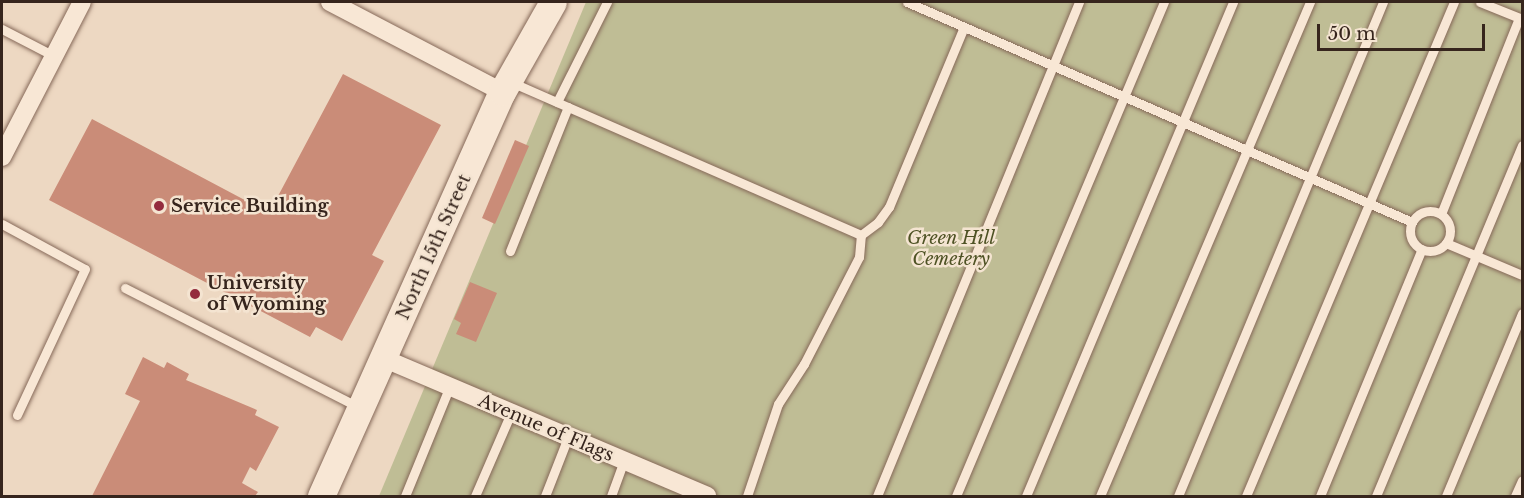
<!DOCTYPE html>
<html>
<head>
<meta charset="utf-8">
<style>
	body { margin:0 }
	#map { position:relative; width:1524px; height:498px; overflow:hidden; background:#edd8c2; font-family:"Libre Baskerville",serif }
	div>[style] { position:absolute }
	[style*='--x'] { left:calc(var(--x)*1px); top:calc(var(--y)*1px); width:calc(var(--w)*1px); rotate:calc(var(--a)*1deg) }
	.cemetery>* { inset:0; background:#bfbd95 }
	.building>* { inset:0; background:#ca8c78 }
	.roads { filter:drop-shadow(0 0 2px #866959) drop-shadow(0 0 2px #866959) }
	.lane>* { height:9px; margin:-4.5px; padding:0 4.5px; transform-origin:4.5px; border-radius:4.5px; background:#f8e7d5 }
	.lane>.ring { margin:-4.5px; padding:0; box-sizing:content-box; background:none; border:9px solid #f8e7d5; border-radius:50% }
	.street>* { height:18px; margin:-9px; padding:0 9px; transform-origin:9px; border-radius:9px; background:#f8e7d5 }
	.secondary>* { height:27px; margin:-13.5px; padding:0 13.5px; transform-origin:13.5px; border-radius:13.5px; background:#f8e7d5 }
	.dots>* { width:16px; height:16px; translate:-50% -50%; box-sizing:border-box; border:3px solid #f4e4d1; border-radius:50% }
	span { translate:-50% -50%; white-space:nowrap; text-align:center; line-height:1.15; -webkit-text-stroke:5px #f4e4d1; paint-order:stroke }
	.poi-label { font-size:18px; color:#36251d; font-weight:700 }
	.left { translate:0 -50%; text-align:left }
	.park-label { font-size:18px; color:#4e5224; font-style:italic }
	.street-label { font-size:18px; color:#36251d }
	.frame { position:absolute; inset:0; border:3px solid #36251d; pointer-events:none }
	.scale { position:absolute; left:1317px; top:24px; width:168px; height:27px; box-sizing:border-box; border:3px solid #36251d; border-top:0; padding-left:8px; font-size:18px; line-height:21px; white-space:nowrap; color:#36251d; -webkit-text-stroke:4px #f4e4d1; paint-order:stroke }
</style>
</head>
<body>
<div id="map">
	<div class="cemetery">
		<div style="clip-path:polygon(586px 2px,1522px 2px,1522px 496px,379px 496px)"></div>
	</div>
	<div class="building">
		<div style="clip-path:polygon(343px 74px,441px 125px,372px 255px,384px 261px,342px 341px,316px 327px,310px 337px,49px 200px,92px 119px,269px 213px)"></div>
		<div style="clip-path:polygon(515px 140px,529px 146px,495px 224px,482px 218px)"></div>
		<div style="clip-path:polygon(470px 282px,497px 293px,476px 342px,456px 334px,461px 323px,454px 319px)"></div>
		<div style="clip-path:polygon(143px 357px,164px 368px,167px 362px,189px 374px,186px 380px,257px 410px,255px 415px,279px 427px,256px 471px,250px 467px,242px 483px,258px 492px,255px 496px,92px 496px,140px 401px,125px 394px)"></div>
	</div>
	<div class="roads">
		<div class="lane">
			<div style="--x:907;--y:2;--w:551;--a:23.54"></div>
			<div style="--x:1480;--y:2;--w:45;--a:22"></div>
			<div style="--x:2;--y:29;--w:59;--a:27.4"></div>
			<div style="--x:557;--y:102;--w:112;--a:-63.4"></div>
			<div style="--x:568;--y:107;--w:320;--a:23.6"></div>
			<div class="ring" style="left:1410px;top:211px;width:31px;height:31px"></div>
			<div style="--x:1441;--y:214;--w:211;--a:-68.3"></div>
			<div style="--x:2;--y:224;--w:94;--a:28.5"></div>
			<div style="--x:85;--y:269;--w:161;--a:115"></div>
			<div style="--x:1446;--y:243;--w:82;--a:22.8"></div>
			<div style="--x:510;--y:251;--w:155;--a:-68.1"></div>
			<div style="--x:568;--y:107;--w:62;--a:-156.3"></div>
			<div style="--x:125;--y:288;--w:263;--a:27"></div>
			<div style="--x:405;--y:496;--w:119;--a:-67.8"></div>
			<div style="--x:475;--y:496;--w:90;--a:-66.6"></div>
			<div style="--x:545;--y:496;--w:63;--a:-68.7"></div>
			<div style="--x:611;--y:496;--w:37;--a:-70"></div>
			<div style="--x:747;--y:496;--w:97;--a:-71.4"></div>
			<div style="--x:778;--y:404;--w:48;--a:-57"></div>
			<div style="--x:804;--y:364;--w:120;--a:-62.8"></div>
			<div style="--x:859;--y:257;--w:22;--a:-85"></div>
			<div style="--x:861;--y:235;--w:21;--a:-37"></div>
			<div style="--x:878;--y:222;--w:19;--a:-54"></div>
			<div style="--x:889;--y:207;--w:195;--a:-67.4"></div>
			<div style="--x:877;--y:496;--w:534;--a:-67.76"></div>
			<div style="--x:956;--y:496;--w:536;--a:-67.17"></div>
			<div style="--x:1026;--y:496;--w:536;--a:-67.26"></div>
			<div style="--x:1100;--y:496;--w:537;--a:-66.97"></div>
			<div style="--x:1178;--y:496;--w:535;--a:-67.46"></div>
			<div style="--x:1246;--y:496;--w:536;--a:-67.17"></div>
			<div style="--x:1320;--y:496;--w:267;--a:-67.6"></div>
			<div style="--x:1376;--y:496;--w:380;--a:-67.4"></div>
			<div style="--x:1446;--y:496;--w:198;--a:-67.4"></div>
			<div style="--x:1515;--y:496;--w:17;--a:-66"></div>
		</div>
		<div class="street">
			<div style="--x:330;--y:2;--w:194;--a:27.6"></div>
			<div style="--x:2;--y:157;--w:174;--a:-62.7"></div>
			<div style="--x:385;--y:359;--w:350;--a:23"></div>
		</div>
		<div class="secondary">
			<div style="--x:321;--y:496;--w:443;--a:-65.9"></div>
			<div style="--x:502;--y:92;--w:103;--a:-60.5"></div>
		</div>
	</div>
	<div class="dots">
		<div style="left:159px;top:206px;background:#942b3d"></div>
		<div style="left:195px;top:294px;background:#942b3d"></div>
	</div>
	<div class="poi-label">
		<span class="left" style="left:171px;top:206px">Service Building</span>
		<span class="left" style="left:207px;top:294px">University<br>of Wyoming</span>
	</div>
	<div class="park-label">
		<span style="left:951px;top:249px">Green Hill<br>Cemetery</span>
	</div>
	<div class="street-label">
		<span style="left:434px;top:247px;rotate:-66deg">North 15th Street</span>
		<span style="left:546px;top:428px;rotate:23deg">Avenue of Flags</span>
	</div>
	<div class="frame"></div>
	<div class="scale">50 m</div>
</div>
</body>
</html>
